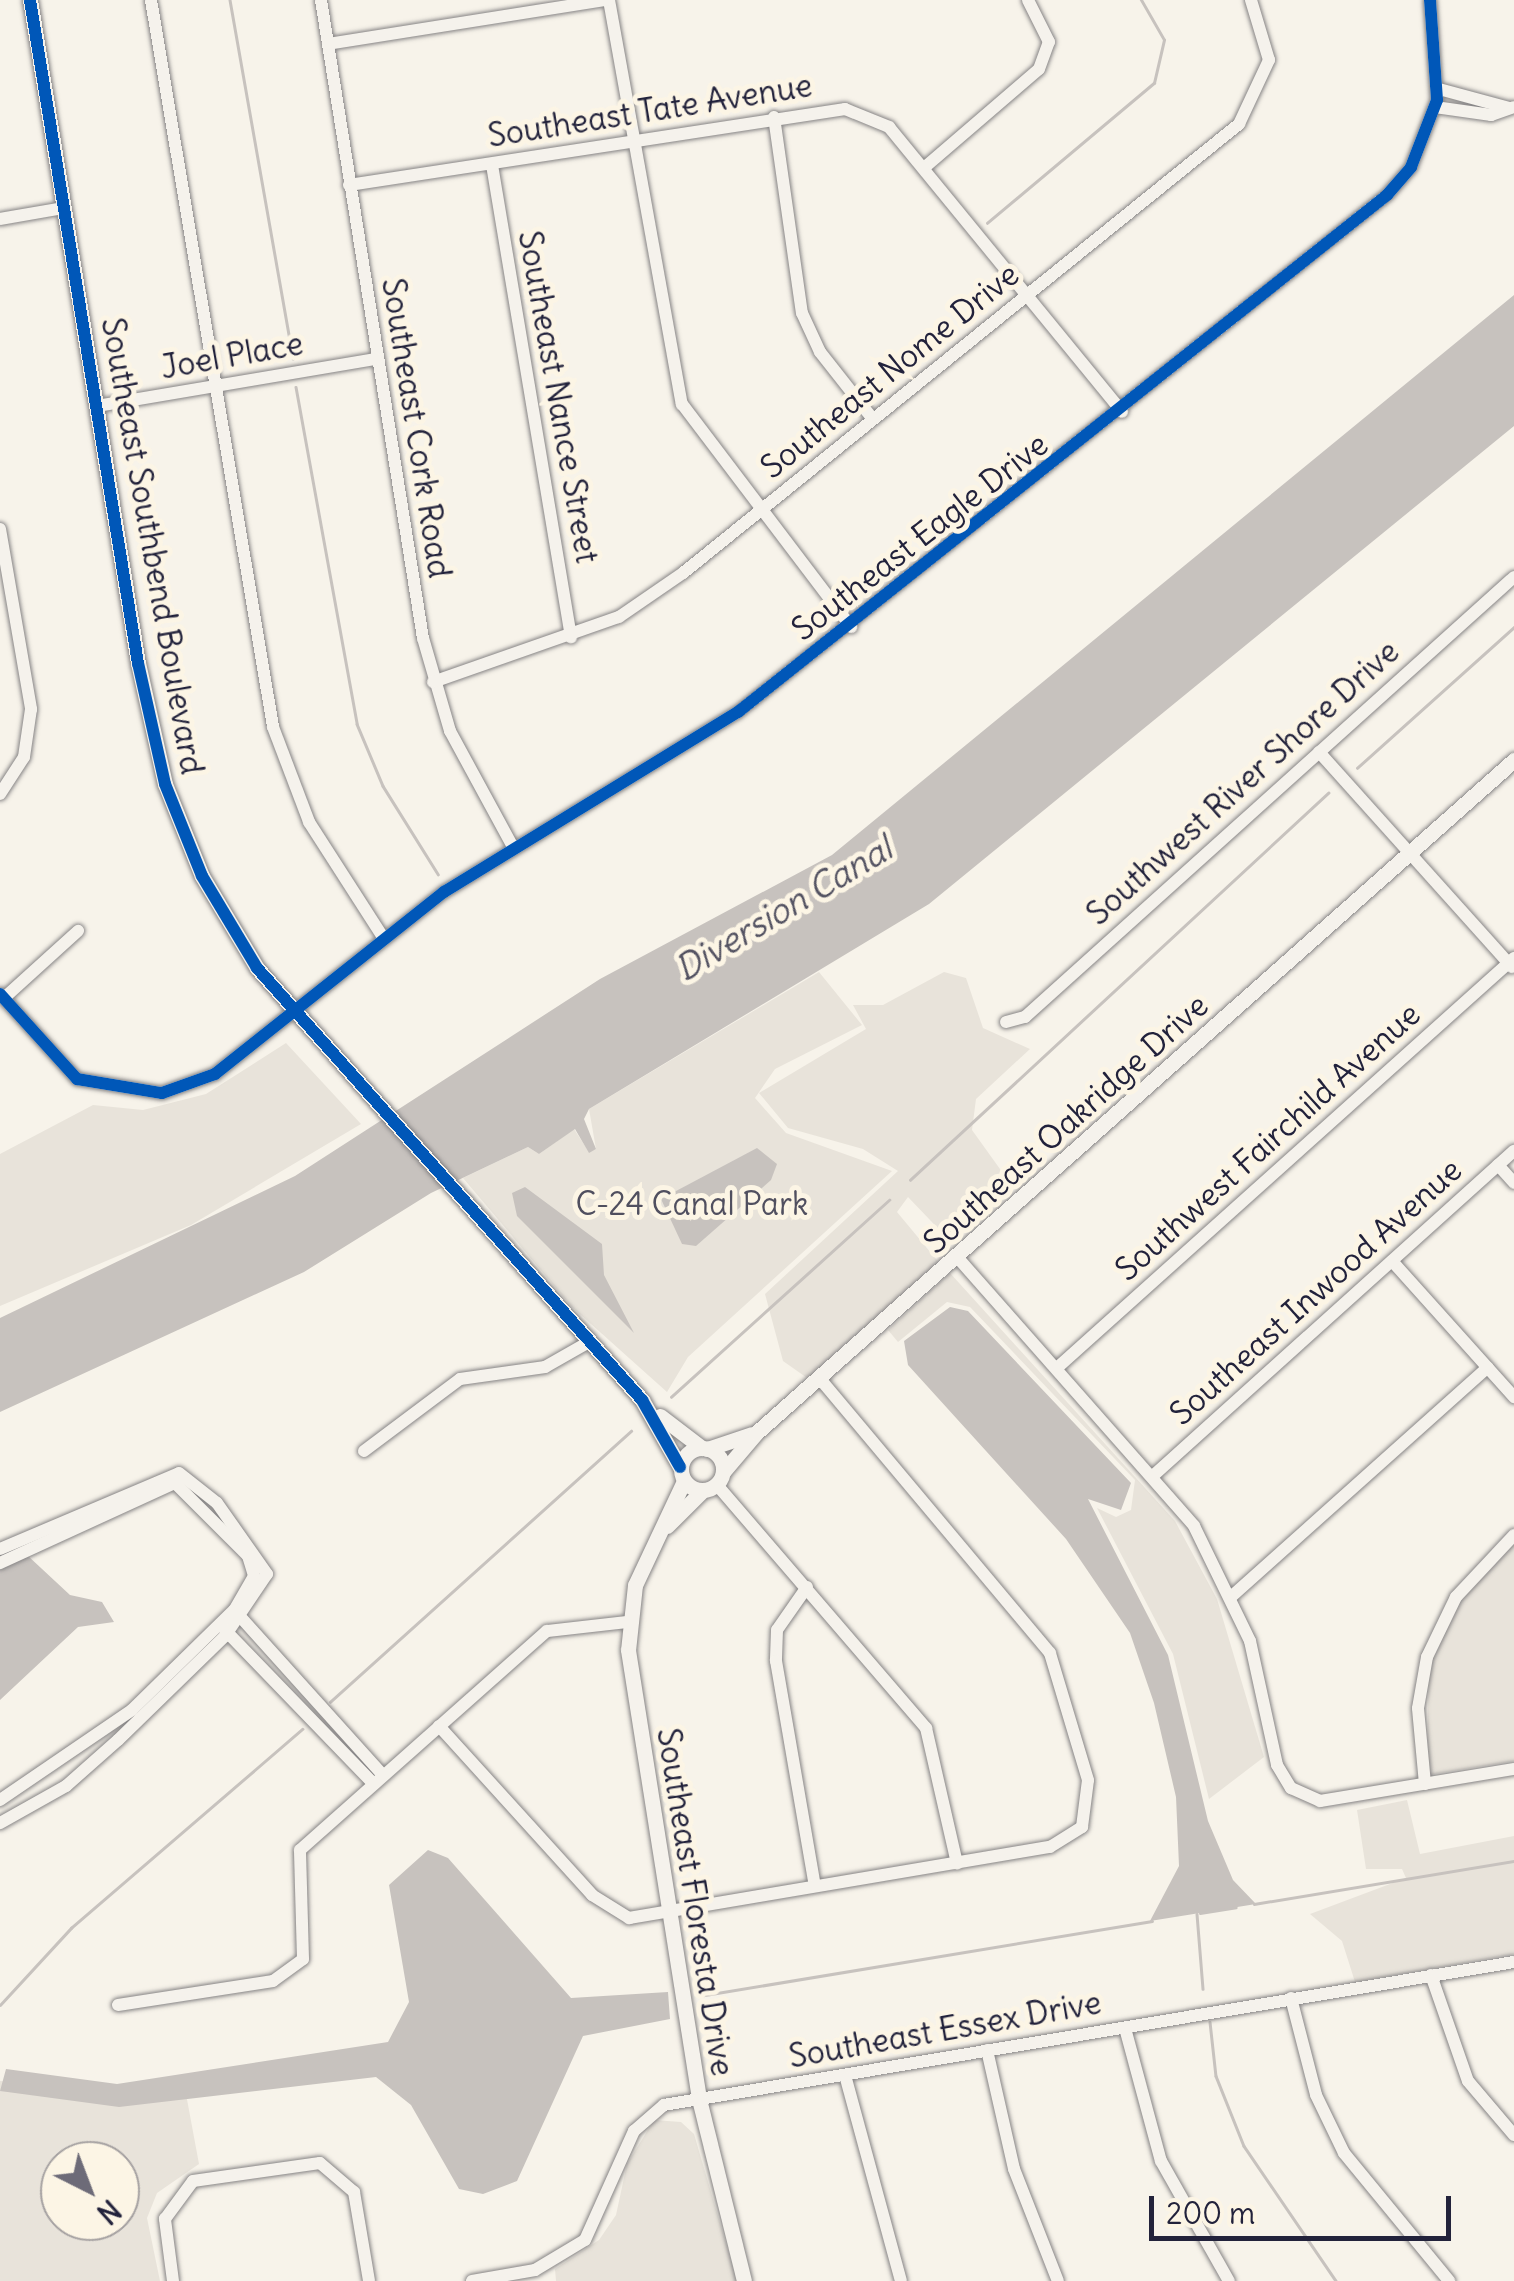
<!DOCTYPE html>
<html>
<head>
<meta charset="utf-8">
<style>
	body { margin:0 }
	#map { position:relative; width:1514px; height:2281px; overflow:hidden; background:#f7f3ea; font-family:Delius,sans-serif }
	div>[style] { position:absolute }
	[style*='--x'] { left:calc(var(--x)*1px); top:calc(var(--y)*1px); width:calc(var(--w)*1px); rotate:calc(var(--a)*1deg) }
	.green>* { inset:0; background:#e8e3da }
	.water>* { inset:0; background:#c7c2be }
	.stream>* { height:2.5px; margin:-1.25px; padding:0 1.25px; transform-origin:1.25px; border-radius:1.25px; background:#c7c2be }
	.roads { filter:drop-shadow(0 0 2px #868485) drop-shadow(0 0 2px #868485) }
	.minor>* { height:12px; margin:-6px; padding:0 6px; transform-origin:6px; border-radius:6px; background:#f5f2ec }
	.tertiary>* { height:15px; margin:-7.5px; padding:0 7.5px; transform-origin:7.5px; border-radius:7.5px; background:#f5f2ec }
	.tertiary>.ring { margin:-7.5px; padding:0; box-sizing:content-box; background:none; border:15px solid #f5f2ec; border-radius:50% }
	.cycleway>* { height:12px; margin:-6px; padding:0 6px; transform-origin:6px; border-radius:6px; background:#0057b8 }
	span { translate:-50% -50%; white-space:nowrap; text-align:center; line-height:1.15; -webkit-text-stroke:10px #fcf5e5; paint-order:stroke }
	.street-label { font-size:32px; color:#22223b }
	.park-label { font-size:32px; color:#504f5f }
	.water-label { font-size:35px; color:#545362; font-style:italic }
	.north { position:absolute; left:40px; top:2141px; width:100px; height:100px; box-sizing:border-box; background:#fcf5e5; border:2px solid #a5a1a1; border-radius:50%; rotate:138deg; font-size:28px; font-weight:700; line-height:40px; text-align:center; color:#22223b }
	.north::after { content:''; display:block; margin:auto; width:35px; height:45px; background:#6d6b78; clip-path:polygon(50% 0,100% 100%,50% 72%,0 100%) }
	.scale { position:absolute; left:1149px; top:2196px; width:302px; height:45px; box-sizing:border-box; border:5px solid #22223b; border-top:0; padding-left:12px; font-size:30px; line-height:35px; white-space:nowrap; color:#22223b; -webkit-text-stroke:8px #fcf5e5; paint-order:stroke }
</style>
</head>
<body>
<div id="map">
	<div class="green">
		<div style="clip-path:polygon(819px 972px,862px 1025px,775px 1069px,755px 1098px,786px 1133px,892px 1171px,688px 1357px,667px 1392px,572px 1307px,463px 1178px,528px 1147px,539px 1154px,574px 1129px,589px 1152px,596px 1149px,589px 1109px)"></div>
		<div style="clip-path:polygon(944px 972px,966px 978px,983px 1028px,1030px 1049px,976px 1099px,972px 1130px,1005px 1176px,1005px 1193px,952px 1243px,908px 1197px,897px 1212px,941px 1265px,810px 1380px,783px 1361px,765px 1294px,898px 1171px,863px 1149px,788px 1128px,759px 1093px,866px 1029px,853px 1005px,883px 1005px)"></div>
		<div style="clip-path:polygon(286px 1043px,361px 1124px,191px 1225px,0 1306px,0 1154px,93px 1105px,143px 1110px,206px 1094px)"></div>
		<div style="clip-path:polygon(950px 1273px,1175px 1521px,1217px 1599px,1264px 1757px,1209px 1799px,1173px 1654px,1097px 1508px,1116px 1517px,1131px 1510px,1135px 1480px,970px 1307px,947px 1302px,898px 1342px,888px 1330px)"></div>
		<div style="clip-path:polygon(1514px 1540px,1514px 1761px,1427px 1775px,1429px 1662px,1455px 1607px)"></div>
		<div style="clip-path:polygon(1407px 1800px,1420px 1854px,1514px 1836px,1514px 1954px,1355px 1982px,1342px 1941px,1310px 1914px,1406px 1878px,1402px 1869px,1366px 1869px,1357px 1810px)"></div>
		<div style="clip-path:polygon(evenodd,0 2081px,186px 2094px,199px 2164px,157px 2193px,147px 2218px,160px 2281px,0 2281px,0 2081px,60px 2161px,120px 2161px,120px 2221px,60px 2221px,60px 2161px)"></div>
		<div style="clip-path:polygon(654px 2120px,681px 2122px,694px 2134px,737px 2281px,556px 2281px,555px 2269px,599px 2240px,616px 2215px,627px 2164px)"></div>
	</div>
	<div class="water">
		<div style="clip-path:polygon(1514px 295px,1514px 426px,929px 904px,589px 1109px,584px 1119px,596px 1149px,589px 1153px,575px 1129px,539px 1154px,528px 1147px,431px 1193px,304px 1272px,0 1412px,0 1318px,295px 1176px,600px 979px,832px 855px)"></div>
		<div style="clip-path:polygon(757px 1148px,777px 1164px,771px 1180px,696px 1246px,682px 1244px,661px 1199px)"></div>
		<div style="clip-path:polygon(525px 1187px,602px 1244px,604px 1275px,634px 1333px,517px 1216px,512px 1193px)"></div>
		<div style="clip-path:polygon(950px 1307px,968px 1311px,1131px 1483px,1121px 1510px,1088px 1499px,1168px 1655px,1208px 1821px,1233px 1880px,1256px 1904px,1150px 1921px,1179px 1866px,1176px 1797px,1154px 1703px,1130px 1633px,1066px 1539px,908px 1365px,904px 1341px)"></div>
		<div style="clip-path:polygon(27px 1555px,70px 1595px,102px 1602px,114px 1622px,78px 1627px,0 1700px,0 1570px)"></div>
		<div style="clip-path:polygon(428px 1850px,448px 1858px,571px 1998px,668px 1992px,670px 2019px,583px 2036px,517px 2181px,483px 2194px,459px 2189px,411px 2105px,376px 2077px,119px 2107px,0 2091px,6px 2069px,117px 2084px,388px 2042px,409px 2002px,389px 1885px)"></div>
	</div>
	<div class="stream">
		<div style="--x:230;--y:0;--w:364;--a:80"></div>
		<div style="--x:987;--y:223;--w:218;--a:-40"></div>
		<div style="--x:1154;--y:83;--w:44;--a:-76.9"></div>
		<div style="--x:1164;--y:40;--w:46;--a:-119.9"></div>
		<div style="--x:296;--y:387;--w:342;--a:79.7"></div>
		<div style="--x:357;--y:724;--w:67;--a:67.2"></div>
		<div style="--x:383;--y:786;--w:104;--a:58"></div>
		<div style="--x:1357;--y:768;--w:211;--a:-41.9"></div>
		<div style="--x:910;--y:1180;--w:570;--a:-42.79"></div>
		<div style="--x:671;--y:1397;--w:294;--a:-42.1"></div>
		<div style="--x:330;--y:1702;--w:405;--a:-42"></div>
		<div style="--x:1254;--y:1904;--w:264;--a:-9.4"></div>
		<div style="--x:1200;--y:1913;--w:36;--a:-9"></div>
		<div style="--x:1197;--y:1914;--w:75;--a:85.4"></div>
		<div style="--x:699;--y:1996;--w:459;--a:-9.4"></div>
		<div style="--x:0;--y:2005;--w:105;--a:-47.3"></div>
		<div style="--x:71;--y:1928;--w:305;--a:-40.7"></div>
		<div style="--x:1210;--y:2022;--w:54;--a:83.7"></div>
		<div style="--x:1216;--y:2076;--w:75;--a:68.2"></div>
		<div style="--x:1244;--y:2146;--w:163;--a:55.7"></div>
	</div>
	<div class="roads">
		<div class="minor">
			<div style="--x:151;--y:0;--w:737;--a:80.47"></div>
			<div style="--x:273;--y:727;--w:102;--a:69.2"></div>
			<div style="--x:309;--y:822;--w:139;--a:57.3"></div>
			<div style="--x:321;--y:0;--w:646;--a:80.92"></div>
			<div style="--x:423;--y:638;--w:97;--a:73.8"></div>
			<div style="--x:450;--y:731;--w:132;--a:61.5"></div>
			<div style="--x:609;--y:0;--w:411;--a:79.8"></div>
			<div style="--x:682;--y:404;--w:280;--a:52.8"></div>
			<div style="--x:328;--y:44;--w:282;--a:-9"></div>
			<div style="--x:1439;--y:89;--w:73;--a:15.2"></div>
			<div style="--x:1435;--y:107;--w:57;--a:8.1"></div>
			<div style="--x:1491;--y:115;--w:24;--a:-19"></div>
			<div style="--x:774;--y:117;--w:198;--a:81.9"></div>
			<div style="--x:802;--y:313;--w:43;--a:65.2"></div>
			<div style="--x:820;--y:352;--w:85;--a:51.7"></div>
			<div style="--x:492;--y:165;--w:479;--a:80.5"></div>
			<div style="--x:925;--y:167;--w:150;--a:-40.7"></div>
			<div style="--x:1039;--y:69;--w:29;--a:-70"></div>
			<div style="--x:1049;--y:42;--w:47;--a:-116.6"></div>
			<div style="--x:349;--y:185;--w:502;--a:-8.71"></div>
			<div style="--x:845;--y:109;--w:48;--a:22.2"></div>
			<div style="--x:889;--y:127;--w:368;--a:50.7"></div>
			<div style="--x:0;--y:219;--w:65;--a:-9.8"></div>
			<div style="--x:97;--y:406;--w:283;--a:-9.6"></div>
			<div style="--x:0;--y:529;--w:183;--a:80.2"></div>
			<div style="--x:31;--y:709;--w:49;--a:98.3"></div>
			<div style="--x:24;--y:757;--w:44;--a:123"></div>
			<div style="--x:433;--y:682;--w:197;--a:-19.3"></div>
			<div style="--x:619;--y:617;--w:78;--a:-34.5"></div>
			<div style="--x:683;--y:573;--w:715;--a:-38.92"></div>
			<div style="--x:1239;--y:124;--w:71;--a:-64.9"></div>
			<div style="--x:1269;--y:60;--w:63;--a:-106.7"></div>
			<div style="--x:1319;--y:752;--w:289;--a:48.1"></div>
			<div style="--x:0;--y:994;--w:115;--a:47.8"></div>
			<div style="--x:77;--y:1079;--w:86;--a:9.4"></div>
			<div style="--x:162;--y:1093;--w:56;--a:-19.7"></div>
			<div style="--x:215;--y:1074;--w:293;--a:-38.5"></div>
			<div style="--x:444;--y:892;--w:345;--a:-31.5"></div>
			<div style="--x:738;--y:712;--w:830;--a:-38.54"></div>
			<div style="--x:1387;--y:195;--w:37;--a:-49"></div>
			<div style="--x:1411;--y:167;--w:72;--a:-68.8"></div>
			<div style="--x:1437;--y:100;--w:100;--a:-94"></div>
			<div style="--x:4;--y:998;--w:100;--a:-42.2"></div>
			<div style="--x:1006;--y:1022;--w:20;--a:-15"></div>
			<div style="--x:1025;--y:1017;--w:658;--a:-41.98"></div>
			<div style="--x:1498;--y:1165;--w:24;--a:48"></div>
			<div style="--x:958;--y:1258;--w:357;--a:48.6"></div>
			<div style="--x:1194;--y:1526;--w:128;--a:64"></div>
			<div style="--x:1250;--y:1641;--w:127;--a:77.7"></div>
			<div style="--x:1277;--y:1765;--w:27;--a:59"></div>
			<div style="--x:1291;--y:1788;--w:32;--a:24"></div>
			<div style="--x:1320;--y:1801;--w:197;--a:-9.4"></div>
			<div style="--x:1392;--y:1261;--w:183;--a:48.1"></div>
			<div style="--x:1058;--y:1367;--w:613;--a:-41.89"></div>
			<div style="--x:364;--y:1451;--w:120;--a:-36.9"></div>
			<div style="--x:460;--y:1379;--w:86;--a:-8"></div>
			<div style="--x:545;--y:1367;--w:51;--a:-29.6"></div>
			<div style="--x:1155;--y:1474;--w:483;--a:-42"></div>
			<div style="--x:717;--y:1485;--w:321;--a:49.3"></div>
			<div style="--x:926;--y:1728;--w:139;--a:77.1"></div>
			<div style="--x:0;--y:1549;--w:194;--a:-23"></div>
			<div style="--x:179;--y:1473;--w:48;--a:38.3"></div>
			<div style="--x:217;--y:1503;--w:87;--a:54.8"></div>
			<div style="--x:267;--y:1574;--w:75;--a:124.1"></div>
			<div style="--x:225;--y:1636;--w:149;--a:135.8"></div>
			<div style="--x:118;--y:1740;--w:69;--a:138.5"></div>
			<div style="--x:66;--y:1786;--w:76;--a:150.7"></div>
			<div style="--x:0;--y:1563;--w:192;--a:-24.6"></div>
			<div style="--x:175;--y:1483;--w:103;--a:45"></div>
			<div style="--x:248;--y:1556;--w:21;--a:73"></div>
			<div style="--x:254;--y:1576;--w:39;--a:120"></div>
			<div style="--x:234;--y:1610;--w:143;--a:135.6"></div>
			<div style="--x:132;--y:1710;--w:160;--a:145.7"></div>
			<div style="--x:807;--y:1587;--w:52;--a:124.9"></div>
			<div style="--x:777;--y:1630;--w:31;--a:92"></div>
			<div style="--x:776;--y:1661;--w:228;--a:80.2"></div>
			<div style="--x:1232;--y:1596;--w:343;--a:-41.8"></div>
			<div style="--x:236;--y:1612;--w:217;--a:48"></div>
			<div style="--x:225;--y:1630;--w:211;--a:46"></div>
			<div style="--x:439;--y:1726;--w:228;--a:47.8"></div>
			<div style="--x:592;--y:1895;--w:44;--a:31.9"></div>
			<div style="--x:629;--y:1918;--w:427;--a:-9.6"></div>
			<div style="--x:1050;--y:1847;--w:38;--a:-32"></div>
			<div style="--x:1082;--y:1827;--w:47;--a:-82.7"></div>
			<div style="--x:1088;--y:1780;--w:133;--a:-106.7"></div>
			<div style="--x:1050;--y:1653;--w:356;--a:-130"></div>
			<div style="--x:1425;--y:1784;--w:76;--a:-95.3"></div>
			<div style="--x:1418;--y:1708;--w:52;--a:-80"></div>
			<div style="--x:1427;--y:1657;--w:67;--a:-64.2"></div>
			<div style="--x:1456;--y:1597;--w:85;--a:-46.9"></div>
			<div style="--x:1431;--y:1975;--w:112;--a:70.8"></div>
			<div style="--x:1468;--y:2081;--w:71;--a:49.6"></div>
			<div style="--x:1291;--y:1998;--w:100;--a:75.5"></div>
			<div style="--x:1316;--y:2095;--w:64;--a:64.2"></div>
			<div style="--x:1344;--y:2153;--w:166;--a:50.6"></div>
			<div style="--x:118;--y:2005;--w:157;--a:-8.8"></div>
			<div style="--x:273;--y:1981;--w:37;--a:-36"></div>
			<div style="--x:303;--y:1959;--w:109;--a:-91.6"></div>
			<div style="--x:300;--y:1850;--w:330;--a:-41.6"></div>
			<div style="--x:547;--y:1631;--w:81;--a:-6.4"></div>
			<div style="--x:1125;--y:2028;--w:138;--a:74.9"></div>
			<div style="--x:1161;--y:2161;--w:138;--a:60.5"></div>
			<div style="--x:987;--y:2050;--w:122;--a:77.2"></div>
			<div style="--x:1014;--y:2169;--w:120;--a:68.6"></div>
			<div style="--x:845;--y:2075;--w:213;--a:74.8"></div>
			<div style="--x:173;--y:2281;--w:63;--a:-97.4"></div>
			<div style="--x:165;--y:2219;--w:47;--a:-53.6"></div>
			<div style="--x:193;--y:2181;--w:128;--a:-8.1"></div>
			<div style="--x:320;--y:2163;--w:45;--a:40.5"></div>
			<div style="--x:354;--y:2192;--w:90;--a:80.4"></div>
			<div style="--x:472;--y:2281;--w:64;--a:-9.9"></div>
			<div style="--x:535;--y:2270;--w:58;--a:-31"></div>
			<div style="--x:585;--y:2240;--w:120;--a:-65.8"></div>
			<div style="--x:634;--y:2131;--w:40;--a:-41"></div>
			<div style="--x:664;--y:2105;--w:862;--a:-9.55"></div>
		</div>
		<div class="tertiary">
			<div style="--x:30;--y:0;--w:672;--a:80.75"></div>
			<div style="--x:138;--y:663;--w:124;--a:77.4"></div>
			<div style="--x:165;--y:784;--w:99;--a:68.1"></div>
			<div style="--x:202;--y:876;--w:107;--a:59.1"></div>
			<div style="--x:257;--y:968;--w:579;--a:48.29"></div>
			<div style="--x:642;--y:1400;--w:77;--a:60.4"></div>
			<div style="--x:660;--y:1416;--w:53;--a:37.3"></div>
			<div class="ring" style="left:681px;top:1448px;width:27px;height:27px"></div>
			<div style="--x:707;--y:1449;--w:47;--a:-18.4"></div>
			<div style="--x:723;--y:1472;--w:51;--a:-49.8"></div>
			<div style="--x:756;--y:1433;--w:1014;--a:-41.6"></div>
			<div style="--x:684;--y:1481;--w:115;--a:115.2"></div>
			<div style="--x:635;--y:1585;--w:65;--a:96.1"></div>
			<div style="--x:628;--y:1650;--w:455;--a:81"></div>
			<div style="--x:699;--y:2099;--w:187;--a:76.1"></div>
			<div style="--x:667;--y:1526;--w:49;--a:-45"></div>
		</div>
	</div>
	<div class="cycleway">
		<div style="--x:30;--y:0;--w:672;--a:80.75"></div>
		<div style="--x:138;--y:663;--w:124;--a:77.4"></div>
		<div style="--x:165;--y:784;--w:99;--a:68.1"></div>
		<div style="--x:202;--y:876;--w:107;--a:59.1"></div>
		<div style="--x:257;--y:968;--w:579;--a:48.29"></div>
		<div style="--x:642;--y:1400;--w:77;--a:60.4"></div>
		<div style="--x:0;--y:994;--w:115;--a:47.8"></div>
		<div style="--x:77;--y:1079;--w:86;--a:9.4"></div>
		<div style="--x:162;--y:1093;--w:56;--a:-19.7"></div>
		<div style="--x:215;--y:1074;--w:293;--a:-38.5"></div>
		<div style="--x:444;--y:892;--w:345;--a:-31.5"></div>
		<div style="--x:738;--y:712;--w:830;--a:-38.54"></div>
		<div style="--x:1387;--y:195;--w:37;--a:-49"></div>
		<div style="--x:1411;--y:167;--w:72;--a:-68.8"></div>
		<div style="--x:1437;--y:100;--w:100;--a:-94"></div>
	</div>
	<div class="street-label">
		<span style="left:650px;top:111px;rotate:-9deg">Southeast Tate Avenue</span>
		<span style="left:232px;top:356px;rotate:-10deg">Joel Place</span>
		<span style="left:890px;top:371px;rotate:-39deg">Southeast Nome Drive</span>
		<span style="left:558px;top:397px;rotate:80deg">Southeast Nance Street</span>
		<span style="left:416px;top:428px;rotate:81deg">Southeast Cork Road</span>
		<span style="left:920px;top:537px;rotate:-38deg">Southeast Eagle Drive</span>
		<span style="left:152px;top:546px;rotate:80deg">Southeast Southbend Boulevard</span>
		<span style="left:1243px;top:783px;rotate:-42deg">Southwest River Shore Drive</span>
		<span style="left:1066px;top:1124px;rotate:-42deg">Southeast Oakridge Drive</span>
		<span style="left:1268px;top:1142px;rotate:-42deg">Southwest Fairchild Avenue</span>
		<span style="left:1316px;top:1292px;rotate:-42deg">Southeast Inwood Avenue</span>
		<span style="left:695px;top:1902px;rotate:81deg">Southeast Floresta Drive</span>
		<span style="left:945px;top:2030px;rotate:-10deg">Southeast Essex Drive</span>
	</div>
	<div class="park-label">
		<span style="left:692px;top:1204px">C-24 Canal Park</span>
	</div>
	<div class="water-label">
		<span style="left:783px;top:908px;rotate:-31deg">Diversion Canal</span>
	</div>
	<div class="north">N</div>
	<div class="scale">200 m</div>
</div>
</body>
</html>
